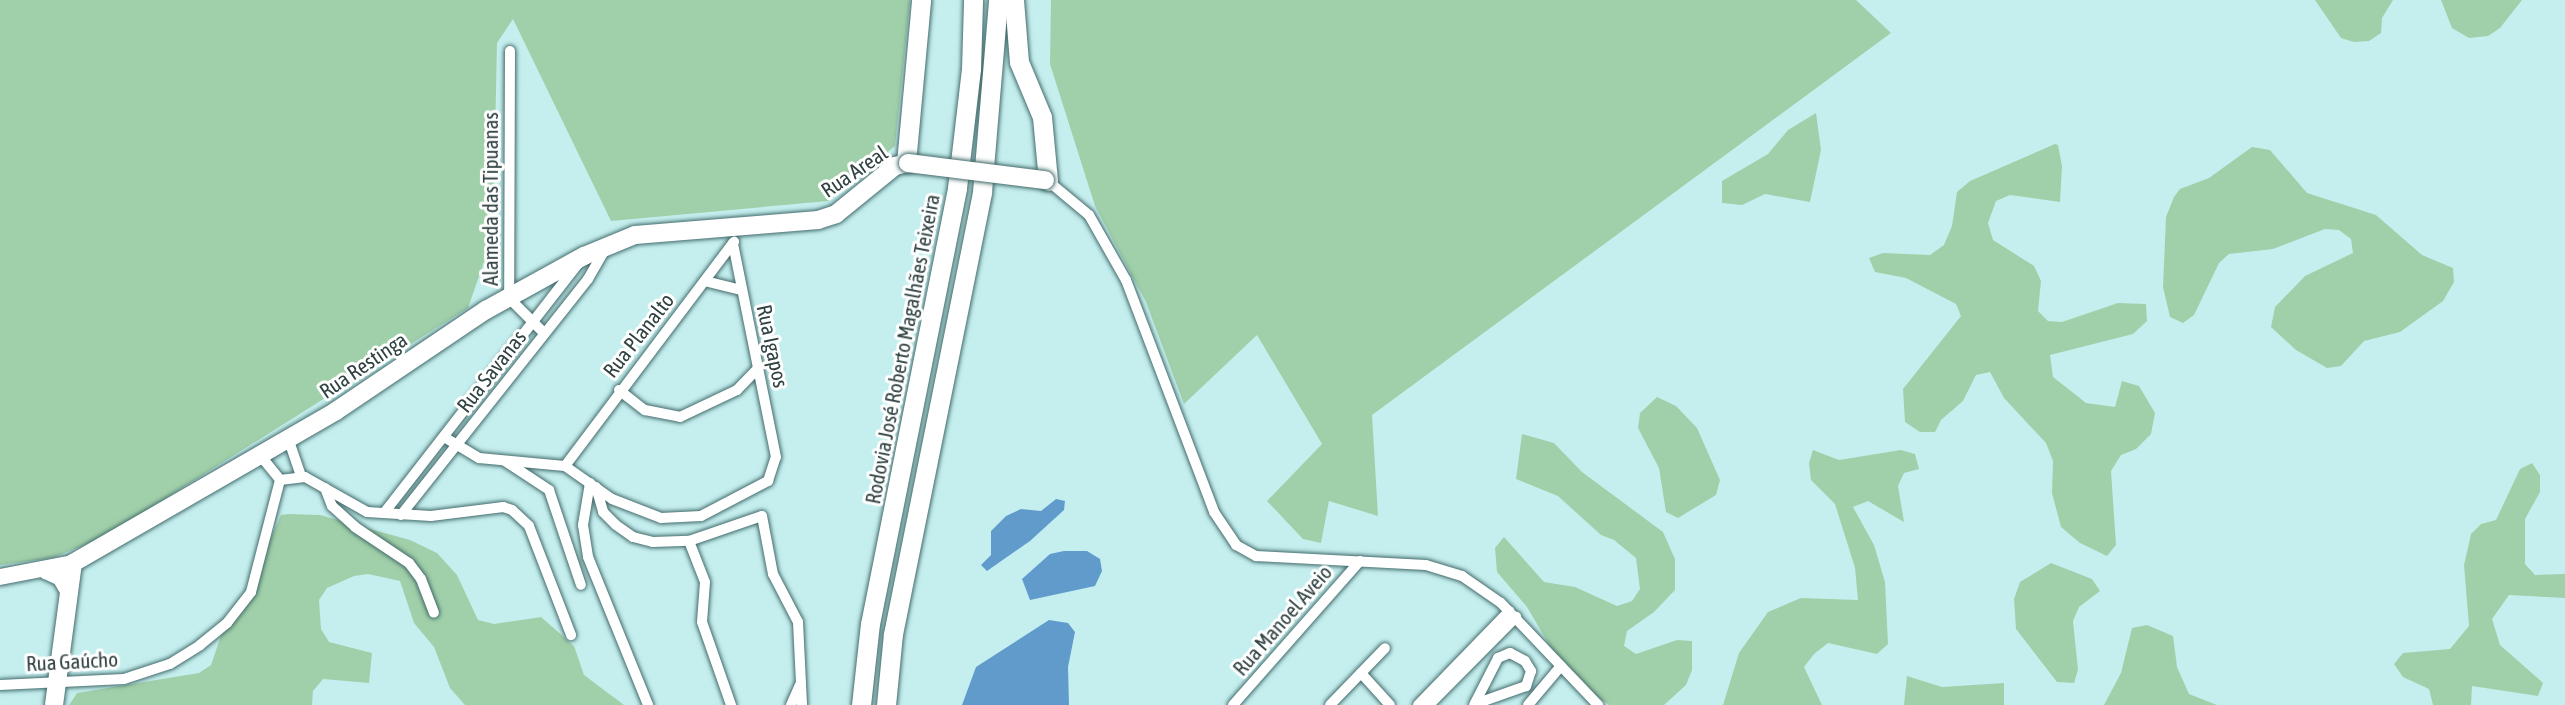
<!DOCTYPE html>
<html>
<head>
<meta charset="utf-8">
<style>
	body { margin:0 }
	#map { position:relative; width:2565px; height:705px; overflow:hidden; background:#c5efef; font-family:"Asap Condensed",sans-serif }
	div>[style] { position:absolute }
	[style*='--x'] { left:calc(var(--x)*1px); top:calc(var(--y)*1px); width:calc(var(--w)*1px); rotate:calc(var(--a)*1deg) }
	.green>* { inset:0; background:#a0d0a9 }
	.water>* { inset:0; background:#609bcc }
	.roads { filter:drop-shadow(0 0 2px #446b6b) drop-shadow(0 0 2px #446b6b) }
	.street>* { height:10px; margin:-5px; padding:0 5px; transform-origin:5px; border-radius:5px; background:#fff }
	.secondary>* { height:16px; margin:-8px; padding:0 8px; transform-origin:8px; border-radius:8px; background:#fff }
	.primary>* { height:18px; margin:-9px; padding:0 9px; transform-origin:9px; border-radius:9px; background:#fff }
	.highway>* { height:19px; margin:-9.5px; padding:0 9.5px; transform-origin:9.5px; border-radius:9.5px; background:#fff }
	.bridges { filter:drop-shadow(0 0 2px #446b6b) drop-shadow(0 0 2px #446b6b) }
	.primary-bridge>* { height:18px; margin:-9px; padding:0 9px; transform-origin:9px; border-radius:9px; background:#fff }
	span { translate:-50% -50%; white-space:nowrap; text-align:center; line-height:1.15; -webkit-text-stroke:6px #fff; paint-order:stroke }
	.street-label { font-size:21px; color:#304141 }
</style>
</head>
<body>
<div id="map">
	<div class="green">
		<div style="clip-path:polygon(0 0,910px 0,895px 146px,828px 201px,611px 221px,513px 19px,497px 43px,493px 236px,468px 308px,104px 537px,52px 558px,0 565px)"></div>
		<div style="clip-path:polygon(1051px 0,1856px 0,1891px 33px,1372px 415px,1378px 516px,1329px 501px,1321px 543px,1303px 539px,1267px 501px,1322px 444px,1257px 335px,1184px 404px,1146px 302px,1095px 206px,1050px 64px)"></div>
		<div style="clip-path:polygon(2315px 0,2393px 0,2382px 18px,2381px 33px,2369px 41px,2354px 42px,2341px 38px)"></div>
		<div style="clip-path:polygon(2441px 0,2522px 0,2500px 28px,2488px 36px,2469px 38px,2452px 28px)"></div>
		<div style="clip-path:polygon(1816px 113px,1821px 150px,1810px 202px,1765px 194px,1742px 205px,1722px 203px,1722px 181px,1768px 154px,1788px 130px)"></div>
		<div style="clip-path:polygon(2055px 144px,2058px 145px,2062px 166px,2060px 202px,2010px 195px,1996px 201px,1988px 223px,1993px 240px,2034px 266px,2041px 281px,2038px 311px,2048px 321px,2062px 322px,2118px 303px,2146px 304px,2147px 321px,2133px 334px,2050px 355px,2053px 377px,2086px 403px,2115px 407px,2122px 381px,2139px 386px,2155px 413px,2151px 434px,2136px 449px,2121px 455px,2111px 471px,2116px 545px,2107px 556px,2080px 543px,2061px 527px,2052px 493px,2053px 461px,2046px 443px,2004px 398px,1990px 372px,1976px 375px,1963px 401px,1941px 420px,1935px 432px,1920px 432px,1905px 422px,1903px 389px,1961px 316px,1956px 304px,1906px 278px,1875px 272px,1869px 258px,1883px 253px,1930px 255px,1944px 245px,1952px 226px,1957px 192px,1970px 181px)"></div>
		<div style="clip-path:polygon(2252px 147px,2270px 150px,2307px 193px,2376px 215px,2422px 255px,2453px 268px,2454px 282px,2443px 301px,2400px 332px,2364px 341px,2341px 366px,2327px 368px,2296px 350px,2271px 327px,2275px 307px,2305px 276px,2353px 253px,2351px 239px,2339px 230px,2325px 229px,2273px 249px,2229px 254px,2219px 263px,2194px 315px,2183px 323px,2170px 317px,2163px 287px,2166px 217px,2174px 197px,2180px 189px,2209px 178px)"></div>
		<div style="clip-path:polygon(1657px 397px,1676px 406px,1697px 428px,1720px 480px,1716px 495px,1678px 518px,1666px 512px,1659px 468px,1638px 428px,1640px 413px)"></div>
		<div style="clip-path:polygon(1522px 434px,1554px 443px,1582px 472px,1663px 532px,1675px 559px,1675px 590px,1654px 612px,1627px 631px,1624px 646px,1636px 654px,1677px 640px,1692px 641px,1692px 670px,1686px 685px,1664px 705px,1609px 705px,1598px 697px,1557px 658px,1527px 607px,1497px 572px,1495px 548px,1504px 537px,1544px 582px,1575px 587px,1617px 606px,1632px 601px,1640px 589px,1636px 558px,1614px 540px,1601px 535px,1558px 496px,1516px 479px)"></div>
		<div style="clip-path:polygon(1813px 450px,1839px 460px,1901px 450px,1915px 454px,1919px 469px,1904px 473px,1898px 486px,1904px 522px,1868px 501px,1853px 507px,1874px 545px,1885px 582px,1888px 644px,1877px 654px,1828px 643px,1814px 654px,1804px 667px,1822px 705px,1723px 705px,1739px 653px,1768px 612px,1801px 598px,1858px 600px,1855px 568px,1835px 504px,1811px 480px,1809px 463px)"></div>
		<div style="clip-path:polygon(2532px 463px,2540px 475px,2540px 492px,2525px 519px,2525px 564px,2535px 575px,2565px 574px,2565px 598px,2509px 595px,2492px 619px,2500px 645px,2543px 683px,2538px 696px,2472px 686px,2471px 705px,2433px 705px,2429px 689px,2403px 677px,2394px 664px,2403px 653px,2450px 649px,2469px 626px,2464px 565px,2471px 534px,2481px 524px,2496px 520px,2520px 469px)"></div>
		<div style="clip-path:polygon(289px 514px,320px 515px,410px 540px,437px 553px,457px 575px,478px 620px,494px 624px,541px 617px,574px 646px,584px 675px,624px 705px,465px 705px,450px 688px,434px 647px,414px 623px,400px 581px,368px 574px,354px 576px,327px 588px,319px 600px,321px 629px,329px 642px,372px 653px,369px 683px,323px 679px,313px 691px,312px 705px,69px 705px,77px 693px,199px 673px,211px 665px,225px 624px,250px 585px,281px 515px)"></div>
		<div style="clip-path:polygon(2051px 563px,2092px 579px,2100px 591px,2079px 607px,2073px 621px,2078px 670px,2074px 683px,2057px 682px,2016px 629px,2014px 599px,2020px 582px)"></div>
		<div style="clip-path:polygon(2147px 625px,2173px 636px,2177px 667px,2189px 694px,2217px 705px,2104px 705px,2121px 673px,2132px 628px)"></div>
		<div style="clip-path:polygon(1907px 676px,1942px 687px,2004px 683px,2004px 705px,1904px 705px)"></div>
	</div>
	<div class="water">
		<div style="clip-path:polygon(1056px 499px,1065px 501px,1064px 510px,1030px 541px,987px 571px,981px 565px,991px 555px,991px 531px,1006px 516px,1021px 509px,1041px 511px)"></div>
		<div style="clip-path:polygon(1064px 551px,1087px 551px,1100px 559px,1102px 571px,1095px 586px,1030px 600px,1022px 579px,1050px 554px)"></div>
		<div style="clip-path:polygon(1049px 620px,1068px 623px,1075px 632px,1068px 667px,1069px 705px,962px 705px,976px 667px)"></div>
	</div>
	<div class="roads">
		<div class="street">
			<div style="--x:510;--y:51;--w:247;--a:90.2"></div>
			<div style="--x:509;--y:298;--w:49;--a:45"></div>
			<div style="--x:1048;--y:181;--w:53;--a:39.7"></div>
			<div style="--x:1089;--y:215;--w:75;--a:60.4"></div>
			<div style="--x:1126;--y:280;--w:248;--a:69.2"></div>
			<div style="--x:1214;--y:512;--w:40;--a:56"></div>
			<div style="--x:1236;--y:545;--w:23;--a:29"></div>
			<div style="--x:1256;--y:556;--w:170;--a:3"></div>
			<div style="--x:1426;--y:565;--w:38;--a:17"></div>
			<div style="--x:1462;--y:576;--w:47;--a:34.7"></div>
			<div style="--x:1501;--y:603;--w:141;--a:46.4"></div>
			<div style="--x:705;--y:281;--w:37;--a:14"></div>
			<div style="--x:619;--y:390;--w:33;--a:38"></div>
			<div style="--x:645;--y:410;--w:36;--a:11"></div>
			<div style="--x:680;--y:417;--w:63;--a:-25.3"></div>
			<div style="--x:737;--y:390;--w:30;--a:-46"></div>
			<div style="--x:444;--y:437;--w:41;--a:31"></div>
			<div style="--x:479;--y:458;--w:86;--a:5.3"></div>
			<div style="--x:565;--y:466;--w:57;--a:35.1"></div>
			<div style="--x:612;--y:499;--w:53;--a:21.2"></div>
			<div style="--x:661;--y:518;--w:40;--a:-2.9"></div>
			<div style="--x:701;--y:516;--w:76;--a:-27.6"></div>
			<div style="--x:768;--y:481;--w:25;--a:-72"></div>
			<div style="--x:776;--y:457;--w:218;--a:-101.4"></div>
			<div style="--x:288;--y:438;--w:40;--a:71.1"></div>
			<div style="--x:256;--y:457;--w:9;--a:21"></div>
			<div style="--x:264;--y:460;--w:26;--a:51"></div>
			<div style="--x:505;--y:461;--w:53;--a:33.4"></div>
			<div style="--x:549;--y:490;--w:100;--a:71.4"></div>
			<div style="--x:565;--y:466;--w:281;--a:-53"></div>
			<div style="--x:280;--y:480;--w:25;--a:-7"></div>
			<div style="--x:305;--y:477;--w:71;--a:29.4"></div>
			<div style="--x:367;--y:512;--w:64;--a:3.6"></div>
			<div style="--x:431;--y:516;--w:73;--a:-7.1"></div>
			<div style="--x:503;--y:507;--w:9;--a:18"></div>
			<div style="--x:512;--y:510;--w:23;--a:43"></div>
			<div style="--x:529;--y:526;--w:117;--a:68.9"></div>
			<div style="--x:590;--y:483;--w:43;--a:99.5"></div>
			<div style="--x:583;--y:525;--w:32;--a:81"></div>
			<div style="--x:588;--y:557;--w:160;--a:67.9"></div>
			<div style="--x:596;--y:487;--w:26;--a:74"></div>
			<div style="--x:603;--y:512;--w:18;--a:45"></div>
			<div style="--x:616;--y:525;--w:21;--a:35"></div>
			<div style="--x:633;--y:537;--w:21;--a:14"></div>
			<div style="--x:653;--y:542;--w:36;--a:-2"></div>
			<div style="--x:689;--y:541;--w:77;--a:-18.9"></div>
			<div style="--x:762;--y:516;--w:59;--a:79.3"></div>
			<div style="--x:773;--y:574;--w:54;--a:62.5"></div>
			<div style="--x:798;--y:622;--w:83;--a:87.2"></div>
			<div style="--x:325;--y:488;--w:19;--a:69"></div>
			<div style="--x:332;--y:506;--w:31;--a:42"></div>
			<div style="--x:355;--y:527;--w:65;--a:33.7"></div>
			<div style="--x:409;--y:563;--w:20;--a:53"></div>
			<div style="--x:421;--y:579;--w:36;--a:69"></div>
			<div style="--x:384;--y:513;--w:316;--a:-52.1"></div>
			<div style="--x:401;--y:515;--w:301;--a:-51.6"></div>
			<div style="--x:588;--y:279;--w:36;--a:-60"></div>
			<div style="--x:689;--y:541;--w:44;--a:68.7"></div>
			<div style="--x:705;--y:582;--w:40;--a:94.3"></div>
			<div style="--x:702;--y:622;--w:88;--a:70.7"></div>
			<div style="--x:1361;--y:673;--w:43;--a:47.8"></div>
			<div style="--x:0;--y:685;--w:124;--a:-2.8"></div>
			<div style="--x:124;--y:679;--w:48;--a:-18.1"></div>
			<div style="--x:170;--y:664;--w:36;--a:-32"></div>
			<div style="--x:200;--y:645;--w:35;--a:-39"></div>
			<div style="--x:227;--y:623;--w:39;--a:-52"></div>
			<div style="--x:251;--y:592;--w:116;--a:-75.5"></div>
			<div style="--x:791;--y:705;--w:22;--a:-66"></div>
			<div style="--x:1233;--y:705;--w:192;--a:-48.6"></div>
			<div style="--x:1330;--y:705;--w:79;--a:-46"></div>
			<div style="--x:1418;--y:705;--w:131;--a:-45.9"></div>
			<div style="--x:1429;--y:705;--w:124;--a:-45.3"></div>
			<div style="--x:1474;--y:705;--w:53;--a:-62.9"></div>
			<div style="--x:1498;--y:658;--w:13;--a:-23"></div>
			<div style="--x:1510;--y:653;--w:17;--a:28"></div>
			<div style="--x:1525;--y:661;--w:12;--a:59"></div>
			<div style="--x:1531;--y:671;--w:16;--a:108"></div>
			<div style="--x:1526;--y:686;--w:54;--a:160.6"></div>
			<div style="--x:1528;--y:705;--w:51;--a:-49.8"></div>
		</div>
		<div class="secondary">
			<div style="--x:0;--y:577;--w:74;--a:-10.9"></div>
		</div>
		<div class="primary">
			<div style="--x:46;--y:570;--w:17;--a:25"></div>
			<div style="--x:61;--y:577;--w:14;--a:60"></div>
			<div style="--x:54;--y:705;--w:143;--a:-82.4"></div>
			<div style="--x:73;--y:563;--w:304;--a:-30"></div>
			<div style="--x:336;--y:411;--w:181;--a:-34"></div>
			<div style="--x:486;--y:310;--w:112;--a:-28.9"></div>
			<div style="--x:584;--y:256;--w:55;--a:-22.4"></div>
			<div style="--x:635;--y:235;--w:184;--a:-4.7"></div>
			<div style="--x:818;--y:220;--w:19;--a:-18"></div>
			<div style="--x:836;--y:214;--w:76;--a:-39.1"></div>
			<div style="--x:895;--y:166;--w:13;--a:-13"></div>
		</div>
		<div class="highway">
			<div style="--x:1014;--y:0;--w:62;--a:85.4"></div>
			<div style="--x:1019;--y:62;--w:60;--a:67.3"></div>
			<div style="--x:1042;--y:117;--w:64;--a:84.6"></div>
			<div style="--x:906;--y:163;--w:164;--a:-84.7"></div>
			<div style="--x:861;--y:705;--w:81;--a:-83.7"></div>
			<div style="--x:870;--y:624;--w:445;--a:-78.7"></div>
			<div style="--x:957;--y:188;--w:120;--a:-83.3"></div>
			<div style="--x:971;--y:69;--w:69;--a:-88.3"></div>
			<div style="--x:886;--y:705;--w:71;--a:-84.4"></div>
			<div style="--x:893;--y:634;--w:451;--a:-78.6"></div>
			<div style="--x:982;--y:192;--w:193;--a:-85.2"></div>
		</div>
	</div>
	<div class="bridges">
		<div class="primary-bridge">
			<div style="--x:908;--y:163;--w:138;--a:7.1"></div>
		</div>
	</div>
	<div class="street-label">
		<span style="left:854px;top:171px;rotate:-34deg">Rua Areal</span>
		<span style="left:490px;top:199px;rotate:-90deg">Alameda das Tipuanas</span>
		<span style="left:638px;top:335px;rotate:-52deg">Rua Planalto</span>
		<span style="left:773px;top:346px;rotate:78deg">Rua Igapos</span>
		<span style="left:902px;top:349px;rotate:-79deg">Rodovia José Roberto Magalhães Teixeira</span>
		<span style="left:363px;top:365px;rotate:-34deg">Rua Restinga</span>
		<span style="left:491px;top:371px;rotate:-52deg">Rua Savanas</span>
		<span style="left:1282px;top:620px;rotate:-49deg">Rua Manoel Aveio</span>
		<span style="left:72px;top:661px;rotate:-3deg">Rua Gaúcho</span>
	</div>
</div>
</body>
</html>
